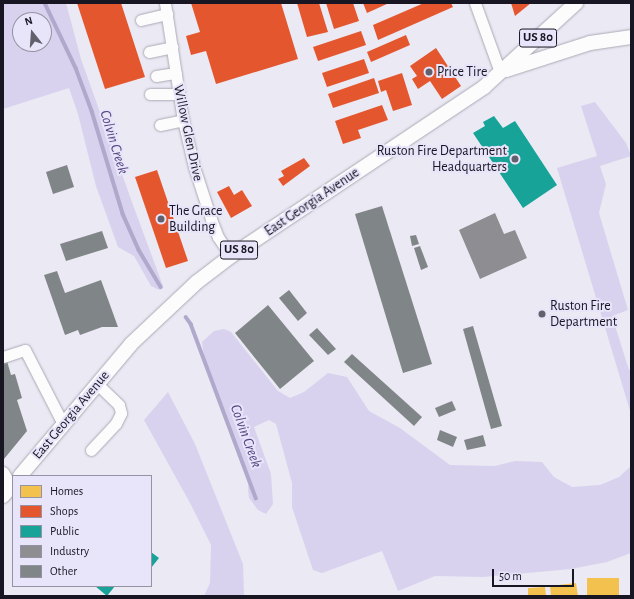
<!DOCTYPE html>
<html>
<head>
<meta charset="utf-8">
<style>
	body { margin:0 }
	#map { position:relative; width:634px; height:599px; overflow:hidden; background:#ebe9f4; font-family:"Alegreya Sans",sans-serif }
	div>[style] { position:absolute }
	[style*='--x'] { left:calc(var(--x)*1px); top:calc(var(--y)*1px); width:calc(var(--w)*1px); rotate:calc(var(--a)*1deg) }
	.green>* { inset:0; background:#d8d2ee }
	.homes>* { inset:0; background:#f2c14e }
	.shops>* { inset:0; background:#e4572e }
	.public>* { inset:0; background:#17a398 }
	.industry>* { inset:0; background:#8d8d92 }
	.stream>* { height:3.5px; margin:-1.75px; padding:0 1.75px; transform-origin:1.75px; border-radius:1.75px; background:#b0a9cb }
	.building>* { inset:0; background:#808688 }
	.roads { filter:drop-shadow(0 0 1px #aba9b4) drop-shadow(0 0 1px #aba9b4) }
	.minor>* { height:11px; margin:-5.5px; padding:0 5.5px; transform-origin:5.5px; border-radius:5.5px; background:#fcfcfd }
	.major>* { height:14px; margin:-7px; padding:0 7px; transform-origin:7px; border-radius:7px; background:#fcfcfd }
	.dots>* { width:11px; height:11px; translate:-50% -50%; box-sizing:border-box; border:2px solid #e8e4f9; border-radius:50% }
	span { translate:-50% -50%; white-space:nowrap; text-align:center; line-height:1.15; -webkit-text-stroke:4px #e8e4f9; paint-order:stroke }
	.shield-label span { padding:1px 3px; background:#e8e4f9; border:1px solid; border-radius:3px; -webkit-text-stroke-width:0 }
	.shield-label { font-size:13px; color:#191623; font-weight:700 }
	.poi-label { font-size:14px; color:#191623 }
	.left { translate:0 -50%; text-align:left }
	.right { translate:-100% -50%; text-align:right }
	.street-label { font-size:14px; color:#191623 }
	.water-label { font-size:15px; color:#554580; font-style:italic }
	.frame { position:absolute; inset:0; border:4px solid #191623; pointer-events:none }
	.legend { position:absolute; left:12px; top:475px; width:140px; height:112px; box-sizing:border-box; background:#e8e4f9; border:1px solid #9592a3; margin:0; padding:5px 7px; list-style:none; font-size:12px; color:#191623 }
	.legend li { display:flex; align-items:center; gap:8px; height:20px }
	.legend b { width:20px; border:1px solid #9592a3 }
	.north { position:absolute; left:12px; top:12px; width:40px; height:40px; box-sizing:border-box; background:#e8e4f9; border:1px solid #9592a3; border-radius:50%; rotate:343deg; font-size:11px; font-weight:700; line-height:16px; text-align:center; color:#191623 }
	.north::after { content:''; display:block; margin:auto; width:14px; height:18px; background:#62606c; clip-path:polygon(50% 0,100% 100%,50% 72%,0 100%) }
	.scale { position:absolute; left:492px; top:569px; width:82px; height:18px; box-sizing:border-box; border:2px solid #191623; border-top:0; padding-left:5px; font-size:12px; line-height:14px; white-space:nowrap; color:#191623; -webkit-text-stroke:3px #e8e4f9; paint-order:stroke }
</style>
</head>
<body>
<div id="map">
	<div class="green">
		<div style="clip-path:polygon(evenodd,3px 3px,66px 3px,81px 59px,133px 205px,163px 286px,159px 290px,151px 286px,134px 256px,118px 247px,96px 186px,78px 114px,69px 88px,3px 109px,3px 3px,20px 20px,44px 20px,44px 44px,20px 44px,20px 20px)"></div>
		<div style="clip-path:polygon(595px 102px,626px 143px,631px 156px,600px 166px,606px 184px,599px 213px,628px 310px,612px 316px,629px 370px,631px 369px,631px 414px,557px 168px,597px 156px,581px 106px)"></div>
		<div style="clip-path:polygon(224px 329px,231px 332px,278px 391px,290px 398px,304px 392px,328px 373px,347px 377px,369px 411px,400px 428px,450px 465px,495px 466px,515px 461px,542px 462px,554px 477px,572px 487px,600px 485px,619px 477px,631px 466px,631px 553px,607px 562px,571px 569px,483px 577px,435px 576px,398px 591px,382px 551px,322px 573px,313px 570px,292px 507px,292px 483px,276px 424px,269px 420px,254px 427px,271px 474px,273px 504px,266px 514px,258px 510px,249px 498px,248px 489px,249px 480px,205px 364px,202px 342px,214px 331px)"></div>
		<div style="clip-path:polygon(168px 392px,195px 444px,243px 564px,244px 596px,204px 596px,210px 583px,211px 545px,190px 503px,144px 420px)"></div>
	</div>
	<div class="homes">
		<div style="clip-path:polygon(587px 578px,619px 578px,619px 596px,587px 596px)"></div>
		<div style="clip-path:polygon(576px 583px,578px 596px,551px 596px,550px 586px)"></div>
		<div style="clip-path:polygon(545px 587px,546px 596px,528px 596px,528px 588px)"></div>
	</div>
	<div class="shops">
		<div style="clip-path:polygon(77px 3px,121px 3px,145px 77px,105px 89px)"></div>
		<div style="clip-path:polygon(191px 3px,281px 3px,298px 59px,216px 84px,206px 51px,191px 55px,186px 36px,200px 32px)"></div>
		<div style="clip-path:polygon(297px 3px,319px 3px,328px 32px,307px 37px)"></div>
		<div style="clip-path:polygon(326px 3px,353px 3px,359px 21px,334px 29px)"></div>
		<div style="clip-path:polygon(363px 3px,389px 3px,367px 13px)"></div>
		<div style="clip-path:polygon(424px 3px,451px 3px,453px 7px,378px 40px,373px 25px)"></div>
		<div style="clip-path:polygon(511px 3px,531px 3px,515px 16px)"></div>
		<div style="clip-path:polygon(361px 31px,366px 45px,318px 61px,313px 47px)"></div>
		<div style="clip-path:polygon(406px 35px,410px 45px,371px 62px,367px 52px)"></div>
		<div style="clip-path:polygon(436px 48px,461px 86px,442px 99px,430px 81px,418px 89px,412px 79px,417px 76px,410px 66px)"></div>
		<div style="clip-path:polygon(364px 59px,369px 73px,327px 87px,322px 73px)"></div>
		<div style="clip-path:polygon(402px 73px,412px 105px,393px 111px,386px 90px,381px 92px,378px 81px)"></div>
		<div style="clip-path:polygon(374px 78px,379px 93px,333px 108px,328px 94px)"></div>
		<div style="clip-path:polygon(382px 105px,388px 120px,358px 130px,361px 138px,343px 144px,335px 121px)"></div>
		<div style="clip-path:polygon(304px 158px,310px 166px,283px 186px,278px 179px,284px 176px,281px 171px)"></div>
		<div style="clip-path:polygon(157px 170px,188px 261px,166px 268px,135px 177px)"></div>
		<div style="clip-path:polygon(229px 186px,234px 195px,242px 190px,252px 206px,231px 218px,217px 192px)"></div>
	</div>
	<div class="public">
		<div style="clip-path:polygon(494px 116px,503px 128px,515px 121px,557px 185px,523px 208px,473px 133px,485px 126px,483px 122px)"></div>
		<div style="clip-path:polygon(151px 552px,159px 558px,151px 568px)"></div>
		<div style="clip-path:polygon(95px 586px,115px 586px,107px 596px)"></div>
	</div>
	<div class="industry">
		<div style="clip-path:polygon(495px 213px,504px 234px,515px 230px,527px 258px,480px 279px,459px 230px)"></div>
	</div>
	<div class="stream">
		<div style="--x:45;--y:3;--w:72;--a:64.5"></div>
		<div style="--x:76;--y:68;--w:46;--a:69.6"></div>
		<div style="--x:92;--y:111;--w:108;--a:73.2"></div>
		<div style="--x:123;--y:214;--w:39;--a:66"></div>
		<div style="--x:139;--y:250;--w:43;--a:59.3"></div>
		<div style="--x:186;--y:317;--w:9;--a:54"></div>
		<div style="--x:191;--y:324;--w:186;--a:69.5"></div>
	</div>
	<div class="building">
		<div style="clip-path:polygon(67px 165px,74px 187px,53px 194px,46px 172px)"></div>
		<div style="clip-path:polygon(382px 206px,432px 364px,403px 373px,355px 214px)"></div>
		<div style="clip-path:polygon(102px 231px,108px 248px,66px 261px,60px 244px)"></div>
		<div style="clip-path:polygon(416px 235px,419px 244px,412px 246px,410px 236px)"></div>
		<div style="clip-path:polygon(420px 246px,428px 267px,421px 270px,414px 248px)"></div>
		<div style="clip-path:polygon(57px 271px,65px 293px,101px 280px,118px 327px,102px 327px,80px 335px,78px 330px,65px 335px,44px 275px)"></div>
		<div style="clip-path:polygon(289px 290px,307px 313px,298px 321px,279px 298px)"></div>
		<div style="clip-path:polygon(268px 305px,314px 361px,280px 389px,235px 333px)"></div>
		<div style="clip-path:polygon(473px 326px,502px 426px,491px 429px,463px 329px)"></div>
		<div style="clip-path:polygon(317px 328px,336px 349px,328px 355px,309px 335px)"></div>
		<div style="clip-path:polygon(352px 354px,422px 417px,414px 426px,344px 362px)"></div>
		<div style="clip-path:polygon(7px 361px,11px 375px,15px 374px,22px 398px,17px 400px,27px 431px,4px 459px,3px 362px)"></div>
		<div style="clip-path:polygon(452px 401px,456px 410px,439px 417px,435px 408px)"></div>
		<div style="clip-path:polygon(440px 430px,457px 437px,453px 447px,437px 440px)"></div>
		<div style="clip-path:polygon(483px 435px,486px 446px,467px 450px,464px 440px)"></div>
	</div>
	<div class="roads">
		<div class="minor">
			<div style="--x:165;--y:3;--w:118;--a:81.3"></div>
			<div style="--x:183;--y:120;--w:48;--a:76.8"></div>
			<div style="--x:194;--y:167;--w:55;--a:71.9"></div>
			<div style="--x:211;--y:219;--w:19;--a:69"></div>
			<div style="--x:218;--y:237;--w:23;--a:56"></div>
			<div style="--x:475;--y:3;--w:73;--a:70.1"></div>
			<div style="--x:141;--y:20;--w:27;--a:-13"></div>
			<div style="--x:149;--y:52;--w:24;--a:-12"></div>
			<div style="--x:156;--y:76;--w:20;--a:-9"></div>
			<div style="--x:150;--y:94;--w:29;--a:0"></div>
			<div style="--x:160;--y:125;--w:24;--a:-12"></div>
			<div style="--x:3;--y:357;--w:23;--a:-18"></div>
			<div style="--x:25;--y:350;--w:83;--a:62.8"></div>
			<div style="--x:91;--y:450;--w:37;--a:-47"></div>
			<div style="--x:116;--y:423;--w:11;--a:-63"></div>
			<div style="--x:121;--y:413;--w:8;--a:-104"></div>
			<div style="--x:119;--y:405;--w:30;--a:-136"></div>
			<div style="--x:3;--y:472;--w:16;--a:60"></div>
		</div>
		<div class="major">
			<div style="--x:506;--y:70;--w:88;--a:-17.8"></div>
			<div style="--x:590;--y:43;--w:41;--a:-8.3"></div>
			<div style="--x:20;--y:476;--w:172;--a:-49.9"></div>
			<div style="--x:131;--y:344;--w:91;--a:-43.2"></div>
			<div style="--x:197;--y:282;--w:43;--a:-37.4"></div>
			<div style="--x:231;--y:256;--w:304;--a:-33.7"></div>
			<div style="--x:484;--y:87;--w:125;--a:-42.4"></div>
			<div style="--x:3;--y:496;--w:16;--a:-50"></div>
		</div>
	</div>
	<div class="dots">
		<div style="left:429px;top:72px;background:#62606c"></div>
		<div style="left:515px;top:159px;background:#62606c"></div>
		<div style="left:161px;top:219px;background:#62606c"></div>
		<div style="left:542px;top:314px;background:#62606c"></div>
	</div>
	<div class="shield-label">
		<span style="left:538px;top:38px">US 80</span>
		<span style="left:239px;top:250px">US 80</span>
	</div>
	<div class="poi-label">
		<span class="left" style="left:437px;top:72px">Price Tire</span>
		<span class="right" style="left:507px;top:159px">Ruston Fire Department<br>Headquarters</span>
		<span class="left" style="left:169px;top:219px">The Grace<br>Building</span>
		<span class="left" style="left:550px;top:314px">Ruston Fire<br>Department</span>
	</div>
	<div class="street-label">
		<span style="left:188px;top:133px;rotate:78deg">Willow Glen Drive</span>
		<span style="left:312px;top:202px;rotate:-34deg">East Georgia Avenue</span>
		<span style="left:71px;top:415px;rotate:-50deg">East Georgia Avenue</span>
	</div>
	<div class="water-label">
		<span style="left:114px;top:142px;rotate:73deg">Colvin Creek</span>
		<span style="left:246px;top:436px;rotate:70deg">Colvin Creek</span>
	</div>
	<div class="frame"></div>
	<ul class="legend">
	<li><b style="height:11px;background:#f2c14e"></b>Homes</li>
	<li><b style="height:11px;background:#e4572e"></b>Shops</li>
	<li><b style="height:11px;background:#17a398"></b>Public</li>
	<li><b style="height:11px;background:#8d8d92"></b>Industry</li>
	<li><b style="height:11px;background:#808688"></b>Other</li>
	</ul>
	<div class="north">N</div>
	<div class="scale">50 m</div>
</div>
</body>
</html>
